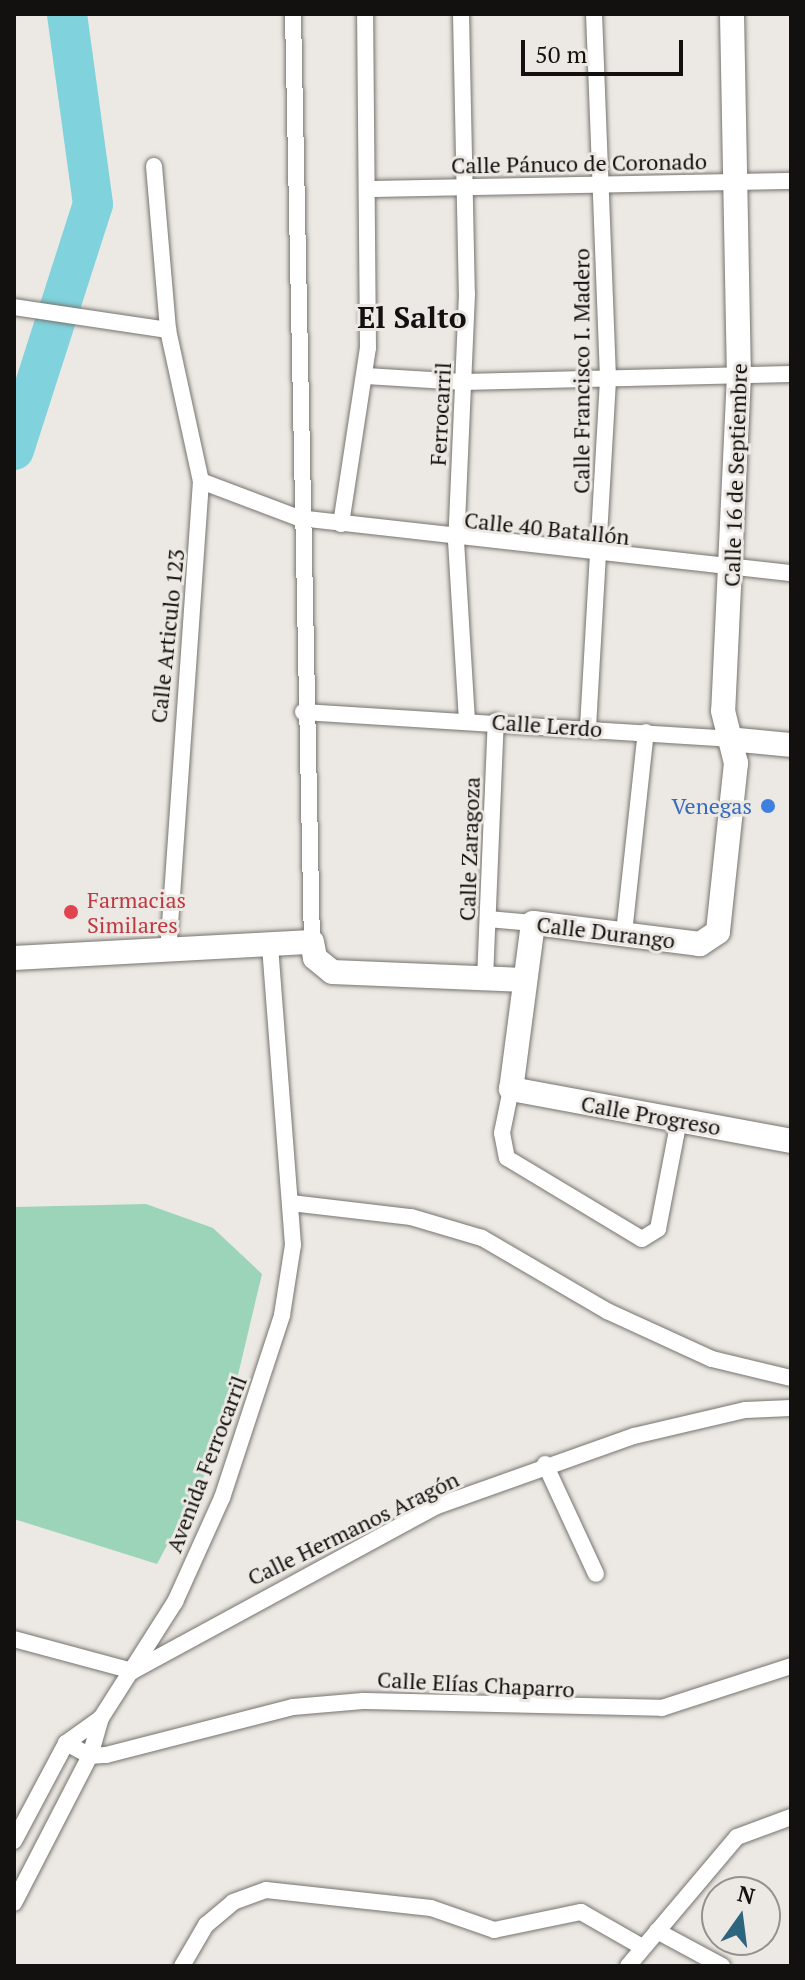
<!DOCTYPE html>
<html>
<head>
<meta charset="utf-8">
<style>
	body { margin:0 }
	#map { position:relative; width:805px; height:1980px; overflow:hidden; background:#ece8e3; font-family:"PT Serif",serif }
	div>[style] { position:absolute }
	[style*='--x'] { left:calc(var(--x)*1px); top:calc(var(--y)*1px); width:calc(var(--w)*1px); rotate:calc(var(--a)*1deg) }
	.green>* { inset:0; background:#9cd4b9 }
	.river>* { height:40px; margin:-20px; padding:0 20px; transform-origin:20px; border-radius:20px; background:#80d2dc }
	.roads { filter:drop-shadow(0 0 2px #77746f) drop-shadow(0 0 2px #77746f) }
	.street>* { height:16px; margin:-8px; padding:0 8px; transform-origin:8px; border-radius:8px; background:#fff }
	.secondary>* { height:24px; margin:-12px; padding:0 12px; transform-origin:12px; border-radius:12px; background:#fff }
	.dots>* { width:22px; height:22px; translate:-50% -50%; box-sizing:border-box; border:4px solid #ece8e3; border-radius:50% }
	span { translate:-50% -50%; white-space:nowrap; text-align:center; line-height:1.15; -webkit-text-stroke:6px #ece8e3; paint-order:stroke }
	.street-label { font-size:22px; color:#12110f }
	.shop-label { font-size:22px; color:#366cbe }
	.right { translate:-100% -50%; text-align:right }
	.health-label { font-size:22px; color:#be3a42 }
	.left { translate:0 -50%; text-align:left }
	.district-label { font-size:30px; color:#12110f; font-weight:700 }
	.frame { position:absolute; inset:0; border:16px solid #12110f; pointer-events:none }
	.north { position:absolute; left:701px; top:1876px; width:80px; height:80px; box-sizing:border-box; background:#ece8e3; border:2px solid #95928e; border-radius:50%; rotate:14deg; font-size:22px; font-weight:700; line-height:32px; text-align:center; color:#12110f }
	.north::after { content:''; display:block; margin:auto; width:28px; height:36px; background:#2d657f; clip-path:polygon(50% 0,100% 100%,50% 72%,0 100%) }
	.scale { position:absolute; left:521px; top:40px; width:162px; height:36px; box-sizing:border-box; border:4px solid #12110f; border-top:0; padding-left:10px; font-size:24px; line-height:28px; white-space:nowrap; color:#12110f; -webkit-text-stroke:6px #ece8e3; paint-order:stroke }
</style>
</head>
<body>
<div id="map">
	<div class="green">
		<div style="clip-path:polygon(146px 1204px,213px 1228px,262px 1274px,222px 1442px,157px 1564px,14px 1519px,14px 1207px)"></div>
	</div>
	<div class="river">
		<div style="--x:14;--y:450;--w:258;--a:-72.2"></div>
		<div style="--x:93;--y:204;--w:192;--a:-97.8"></div>
	</div>
	<div class="roads">
		<div class="street">
			<div style="--x:293;--y:14;--w:928;--a:88.83"></div>
			<div style="--x:461;--y:14;--w:280;--a:88.8"></div>
			<div style="--x:467;--y:294;--w:247;--a:92.5"></div>
			<div style="--x:456;--y:541;--w:179;--a:86.5"></div>
			<div style="--x:154;--y:166;--w:165;--a:85.1"></div>
			<div style="--x:168;--y:330;--w:155;--a:77.7"></div>
			<div style="--x:201;--y:481;--w:470;--a:94"></div>
			<div style="--x:368;--y:189;--w:423;--a:-1.1"></div>
			<div style="--x:14;--y:307;--w:156;--a:8.5"></div>
			<div style="--x:366;--y:376;--w:97;--a:3.5"></div>
			<div style="--x:463;--y:382;--w:328;--a:-1.4"></div>
			<div style="--x:201;--y:481;--w:105;--a:20.7"></div>
			<div style="--x:299;--y:518;--w:495;--a:6.4"></div>
			<div style="--x:341;--y:524;--w:178;--a:-81.3"></div>
			<div style="--x:368;--y:348;--w:334;--a:-90.5"></div>
			<div style="--x:303;--y:712;--w:427;--a:3.6"></div>
			<div style="--x:588;--y:727;--w:350;--a:-86.7"></div>
			<div style="--x:608;--y:378;--w:364;--a:-92.2"></div>
			<div style="--x:488;--y:919;--w:45;--a:5.1"></div>
			<div style="--x:624;--y:933;--w:202;--a:-83.8"></div>
			<div style="--x:485;--y:979;--w:258;--a:-87.6"></div>
			<div style="--x:511;--y:1089;--w:45;--a:101.6"></div>
			<div style="--x:502;--y:1133;--w:25;--a:79"></div>
			<div style="--x:507;--y:1158;--w:157;--a:31"></div>
			<div style="--x:642;--y:1239;--w:19;--a:-32"></div>
			<div style="--x:658;--y:1229;--w:111;--a:-79.1"></div>
			<div style="--x:291;--y:1203;--w:121;--a:6.7"></div>
			<div style="--x:411;--y:1217;--w:74;--a:16.5"></div>
			<div style="--x:482;--y:1238;--w:145;--a:30.3"></div>
			<div style="--x:607;--y:1311;--w:115;--a:24.6"></div>
			<div style="--x:712;--y:1359;--w:81;--a:13.5"></div>
			<div style="--x:545;--y:1464;--w:121;--a:65.1"></div>
			<div style="--x:14;--y:1639;--w:123;--a:15.1"></div>
			<div style="--x:133;--y:1671;--w:346;--a:-28.5"></div>
			<div style="--x:437;--y:1506;--w:209;--a:-19.6"></div>
			<div style="--x:634;--y:1436;--w:114;--a:-13.2"></div>
			<div style="--x:745;--y:1410;--w:46;--a:-2.5"></div>
			<div style="--x:66;--y:1743;--w:27;--a:28"></div>
			<div style="--x:90;--y:1756;--w:16;--a:-4"></div>
			<div style="--x:106;--y:1755;--w:193;--a:-14.4"></div>
			<div style="--x:293;--y:1707;--w:70;--a:-4.9"></div>
			<div style="--x:363;--y:1701;--w:299;--a:1.3"></div>
			<div style="--x:662;--y:1708;--w:136;--a:-18"></div>
			<div style="--x:14;--y:1841;--w:111;--a:-62"></div>
			<div style="--x:66;--y:1743;--w:43;--a:-35.5"></div>
			<div style="--x:14;--y:1903;--w:165;--a:-62.7"></div>
			<div style="--x:90;--y:1756;--w:40;--a:-74"></div>
			<div style="--x:101;--y:1718;--w:138;--a:-57.5"></div>
			<div style="--x:175;--y:1602;--w:114;--a:-65.7"></div>
			<div style="--x:222;--y:1498;--w:193;--a:-71.8"></div>
			<div style="--x:282;--y:1315;--w:71;--a:-81.1"></div>
			<div style="--x:293;--y:1245;--w:301;--a:-94.4"></div>
			<div style="--x:657;--y:1931;--w:74;--a:28.3"></div>
			<div style="--x:182;--y:1966;--w:48;--a:-59.7"></div>
			<div style="--x:206;--y:1925;--w:35;--a:-40"></div>
			<div style="--x:233;--y:1902;--w:35;--a:-20"></div>
			<div style="--x:266;--y:1890;--w:166;--a:6.2"></div>
			<div style="--x:431;--y:1908;--w:67;--a:19.2"></div>
			<div style="--x:494;--y:1930;--w:89;--a:-11.7"></div>
			<div style="--x:581;--y:1912;--w:70;--a:29.8"></div>
			<div style="--x:628;--y:1966;--w:169;--a:-49.8"></div>
			<div style="--x:737;--y:1837;--w:58;--a:-20.3"></div>
		</div>
		<div class="secondary">
			<div style="--x:732;--y:14;--w:361;--a:88.9"></div>
			<div style="--x:739;--y:375;--w:336;--a:92.7"></div>
			<div style="--x:723;--y:711;--w:54;--a:76"></div>
			<div style="--x:736;--y:763;--w:170;--a:96.1"></div>
			<div style="--x:718;--y:932;--w:22;--a:146"></div>
			<div style="--x:700;--y:944;--w:168;--a:-172.8"></div>
			<div style="--x:533;--y:923;--w:167;--a:97.5"></div>
			<div style="--x:511;--y:1089;--w:285;--a:10.5"></div>
			<div style="--x:729;--y:739;--w:62;--a:5.5"></div>
			<div style="--x:14;--y:958;--w:298;--a:-3.1"></div>
			<div style="--x:312;--y:942;--w:16;--a:79"></div>
			<div style="--x:315;--y:958;--w:22;--a:39"></div>
			<div style="--x:332;--y:972;--w:193;--a:2.4"></div>
		</div>
	</div>
	<div class="dots">
		<div style="left:768px;top:806px;background:#3f7fe0"></div>
		<div style="left:71px;top:912px;background:#e0444e"></div>
	</div>
	<div class="street-label">
		<span style="left:579px;top:163px;rotate:-1deg">Calle Pánuco de Coronado</span>
		<span style="left:581px;top:371px;rotate:-90deg">Calle Francisco I. Madero</span>
		<span style="left:440px;top:414px;rotate:-87deg">Ferrocarril</span>
		<span style="left:735px;top:475px;rotate:-88deg">Calle 16 de Septiembre</span>
		<span style="left:547px;top:528px;rotate:6deg">Calle 40 Batallón</span>
		<span style="left:167px;top:636px;rotate:-84deg">Calle Articulo 123</span>
		<span style="left:547px;top:725px;rotate:4deg">Calle Lerdo</span>
		<span style="left:469px;top:849px;rotate:-88deg">Calle Zaragoza</span>
		<span style="left:606px;top:932px;rotate:7deg">Calle Durango</span>
		<span style="left:651px;top:1115px;rotate:10deg">Calle Progreso</span>
		<span style="left:206px;top:1464px;rotate:-69deg">Avenida Ferrocarril</span>
		<span style="left:353px;top:1528px;rotate:-26deg">Calle Hermanos Aragón</span>
		<span style="left:476px;top:1684px;rotate:3deg">Calle Elías Chaparro</span>
	</div>
	<div class="shop-label">
		<span class="right" style="left:752px;top:806px">Venegas</span>
	</div>
	<div class="health-label">
		<span class="left" style="left:87px;top:912px">Farmacias<br>Similares</span>
	</div>
	<div class="district-label">
		<span style="left:412px;top:317px">El Salto</span>
	</div>
	<div class="frame"></div>
	<div class="north">N</div>
	<div class="scale">50 m</div>
</div>
</body>
</html>
